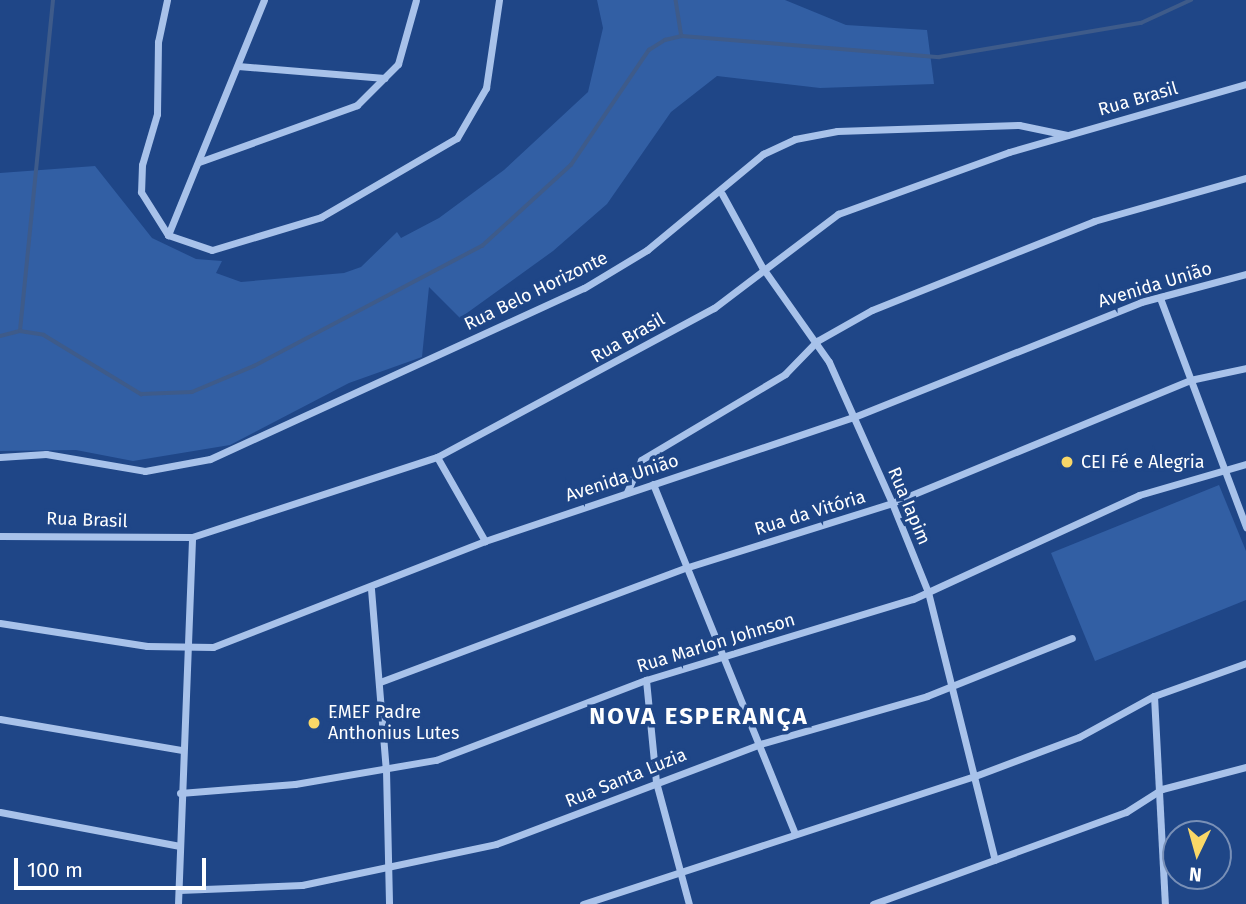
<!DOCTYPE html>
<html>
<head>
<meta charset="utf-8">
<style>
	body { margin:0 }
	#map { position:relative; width:1246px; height:904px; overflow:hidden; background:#1f4687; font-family:"Fira Sans",sans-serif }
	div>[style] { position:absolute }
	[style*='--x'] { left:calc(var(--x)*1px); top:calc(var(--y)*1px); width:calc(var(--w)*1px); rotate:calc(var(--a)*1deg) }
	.green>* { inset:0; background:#325fa4 }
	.stream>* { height:3.5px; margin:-1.75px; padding:0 1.75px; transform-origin:1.75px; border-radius:1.75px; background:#3e5b8a }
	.street>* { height:7px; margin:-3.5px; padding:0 3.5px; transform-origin:3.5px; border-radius:3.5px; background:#a8c2ea }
	.dots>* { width:19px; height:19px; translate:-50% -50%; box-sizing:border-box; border:4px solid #1f4687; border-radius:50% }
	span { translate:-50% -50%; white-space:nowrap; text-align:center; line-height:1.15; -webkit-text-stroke:7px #1f4687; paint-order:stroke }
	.street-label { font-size:18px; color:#fff }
	.poi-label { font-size:18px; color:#fff }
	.left { translate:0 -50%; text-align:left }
	.district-label { font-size:24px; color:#fff; font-weight:700; letter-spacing:2px }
	.north { position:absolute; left:1162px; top:820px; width:70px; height:70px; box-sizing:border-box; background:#1f4687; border:2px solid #7990b7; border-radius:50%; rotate:185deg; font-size:19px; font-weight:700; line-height:28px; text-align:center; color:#fff }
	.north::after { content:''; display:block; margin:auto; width:24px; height:32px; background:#f9d767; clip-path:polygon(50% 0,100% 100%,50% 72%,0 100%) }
	.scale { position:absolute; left:14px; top:858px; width:192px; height:32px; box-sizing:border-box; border:4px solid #fff; border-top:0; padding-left:9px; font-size:21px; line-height:24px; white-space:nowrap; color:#fff; -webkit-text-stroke:5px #1f4687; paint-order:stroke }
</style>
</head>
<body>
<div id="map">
	<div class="green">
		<div style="clip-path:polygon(597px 0,785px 0,846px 25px,927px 30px,934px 84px,820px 88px,717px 76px,671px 112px,607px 204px,553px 251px,460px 318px,429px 287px,422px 357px,349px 383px,230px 445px,133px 461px,76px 450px,0 451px,0 173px,95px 166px,152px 238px,196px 259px,222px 261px,216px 273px,241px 282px,344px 273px,361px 267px,397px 232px,401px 238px,439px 218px,504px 170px,588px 92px,603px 28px)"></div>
		<div style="clip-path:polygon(1219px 485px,1246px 551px,1246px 600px,1095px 661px,1051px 553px)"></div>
	</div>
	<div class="stream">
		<div style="--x:676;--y:0;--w:36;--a:81"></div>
		<div style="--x:20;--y:331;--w:333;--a:-84.3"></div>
		<div style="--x:0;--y:336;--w:21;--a:-14"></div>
		<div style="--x:20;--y:331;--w:24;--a:9"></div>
		<div style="--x:44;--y:335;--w:114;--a:31.3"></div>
		<div style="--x:141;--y:394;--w:51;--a:-2.2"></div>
		<div style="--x:192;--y:392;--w:67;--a:-22.8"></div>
		<div style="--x:254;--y:366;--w:258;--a:-27.8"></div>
		<div style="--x:482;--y:246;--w:120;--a:-42.3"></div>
		<div style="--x:571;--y:165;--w:139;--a:-55.9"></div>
		<div style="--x:649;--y:50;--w:19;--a:-32"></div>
		<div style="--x:665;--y:40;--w:17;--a:-13"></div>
		<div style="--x:682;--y:36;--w:258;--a:4.7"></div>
		<div style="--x:939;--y:57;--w:205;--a:-9.6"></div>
		<div style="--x:1141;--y:23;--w:55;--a:-24.7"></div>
	</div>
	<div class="street">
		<div style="--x:167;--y:0;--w:43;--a:102.1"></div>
		<div style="--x:158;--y:42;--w:72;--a:90.8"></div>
		<div style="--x:157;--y:114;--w:53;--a:106.4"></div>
		<div style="--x:142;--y:165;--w:27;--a:92"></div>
		<div style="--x:141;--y:192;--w:51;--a:57.9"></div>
		<div style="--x:168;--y:235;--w:46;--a:18.8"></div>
		<div style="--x:212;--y:250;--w:114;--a:-16.8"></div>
		<div style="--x:321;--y:217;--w:157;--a:-30.2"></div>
		<div style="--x:457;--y:138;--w:58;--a:-59.9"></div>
		<div style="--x:486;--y:88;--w:89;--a:-81.6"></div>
		<div style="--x:238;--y:66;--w:147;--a:4.7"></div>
		<div style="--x:199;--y:162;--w:168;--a:-19.8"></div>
		<div style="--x:357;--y:105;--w:58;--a:-45"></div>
		<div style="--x:398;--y:64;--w:66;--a:-74.3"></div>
		<div style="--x:722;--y:194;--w:83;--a:61.3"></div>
		<div style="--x:762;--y:267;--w:116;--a:54.8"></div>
		<div style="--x:829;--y:362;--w:154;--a:65.9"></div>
		<div style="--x:892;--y:503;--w:96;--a:68"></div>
		<div style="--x:928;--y:592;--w:276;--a:76"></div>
		<div style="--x:168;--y:235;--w:254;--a:-67.8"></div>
		<div style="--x:1160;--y:298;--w:245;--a:69.4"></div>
		<div style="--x:0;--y:457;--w:46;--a:-3.7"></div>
		<div style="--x:46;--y:454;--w:100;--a:9.7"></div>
		<div style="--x:145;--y:471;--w:66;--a:-10.5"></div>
		<div style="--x:210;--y:459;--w:411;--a:-24.6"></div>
		<div style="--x:584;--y:288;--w:74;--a:-31.1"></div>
		<div style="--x:647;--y:250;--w:151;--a:-39.6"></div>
		<div style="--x:763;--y:154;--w:35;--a:-25"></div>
		<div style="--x:795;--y:139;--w:43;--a:-10.8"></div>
		<div style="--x:837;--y:131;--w:182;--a:-1.9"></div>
		<div style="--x:1019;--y:125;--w:49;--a:11.8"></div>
		<div style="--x:437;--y:457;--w:97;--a:60.3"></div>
		<div style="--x:653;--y:484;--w:375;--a:67.9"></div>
		<div style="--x:627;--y:492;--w:35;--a:-66"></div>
		<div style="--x:641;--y:460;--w:168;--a:-30.8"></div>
		<div style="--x:785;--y:374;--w:46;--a:-45.9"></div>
		<div style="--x:817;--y:341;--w:63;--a:-29.4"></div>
		<div style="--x:872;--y:310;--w:239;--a:-21.8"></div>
		<div style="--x:1094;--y:221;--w:158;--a:-15.8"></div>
		<div style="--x:0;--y:536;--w:192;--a:0.3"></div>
		<div style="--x:192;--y:537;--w:258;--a:-18.1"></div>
		<div style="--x:437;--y:457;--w:315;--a:-28.3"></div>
		<div style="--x:714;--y:308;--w:156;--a:-37.2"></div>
		<div style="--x:838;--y:214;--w:182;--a:-19.9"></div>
		<div style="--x:1009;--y:152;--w:247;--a:-16"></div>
		<div style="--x:371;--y:589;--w:182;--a:85.3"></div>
		<div style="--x:386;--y:770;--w:134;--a:88.7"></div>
		<div style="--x:0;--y:623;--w:149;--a:8.9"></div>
		<div style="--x:147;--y:646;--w:66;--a:0.9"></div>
		<div style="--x:213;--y:647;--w:292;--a:-21.3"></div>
		<div style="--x:485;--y:541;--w:389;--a:-18.6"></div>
		<div style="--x:854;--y:417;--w:309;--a:-21.8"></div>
		<div style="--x:1141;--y:302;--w:109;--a:-14.9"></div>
		<div style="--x:646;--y:680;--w:102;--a:84.4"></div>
		<div style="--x:656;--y:782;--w:126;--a:74.9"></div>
		<div style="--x:380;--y:682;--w:326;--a:-20.5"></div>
		<div style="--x:685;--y:568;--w:217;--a:-17.4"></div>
		<div style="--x:892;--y:503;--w:322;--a:-22.4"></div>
		<div style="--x:1190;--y:380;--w:57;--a:-12.1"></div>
		<div style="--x:1154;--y:696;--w:208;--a:87"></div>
		<div style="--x:0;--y:719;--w:185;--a:9.7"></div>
		<div style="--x:180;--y:793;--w:115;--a:-4.5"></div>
		<div style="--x:295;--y:784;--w:143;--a:-9.7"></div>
		<div style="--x:436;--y:760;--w:225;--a:-20.9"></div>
		<div style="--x:646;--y:680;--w:279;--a:-16.9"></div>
		<div style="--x:913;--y:599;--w:249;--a:-24.7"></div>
		<div style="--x:1139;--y:495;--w:111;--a:-16.2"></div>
		<div style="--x:0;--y:812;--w:183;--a:10.7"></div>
		<div style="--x:179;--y:890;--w:123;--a:-2.3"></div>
		<div style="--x:302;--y:885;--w:198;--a:-11.9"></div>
		<div style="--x:496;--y:844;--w:282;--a:-20.7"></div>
		<div style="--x:760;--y:744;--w:174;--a:-16"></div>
		<div style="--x:927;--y:696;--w:156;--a:-21.8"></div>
		<div style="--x:178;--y:904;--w:367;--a:-87.8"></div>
		<div style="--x:583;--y:904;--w:412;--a:-18.1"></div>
		<div style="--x:975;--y:776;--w:111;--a:-20.6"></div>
		<div style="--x:1079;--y:737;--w:85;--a:-28.7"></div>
		<div style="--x:1154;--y:696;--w:98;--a:-19.7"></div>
		<div style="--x:873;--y:904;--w:269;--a:-20"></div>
		<div style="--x:1126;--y:812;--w:43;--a:-32.6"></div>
		<div style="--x:1162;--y:789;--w:87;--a:-14.7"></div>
	</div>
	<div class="dots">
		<div style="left:1067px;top:462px;background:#f9d767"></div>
		<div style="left:314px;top:723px;background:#f9d767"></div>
	</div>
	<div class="street-label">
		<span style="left:1138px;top:99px;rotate:-16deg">Rua Brasil</span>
		<span style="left:1155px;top:285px;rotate:-17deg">Avenida União</span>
		<span style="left:536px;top:291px;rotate:-26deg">Rua Belo Horizonte</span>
		<span style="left:628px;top:338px;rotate:-30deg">Rua Brasil</span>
		<span style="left:622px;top:478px;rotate:-18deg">Avenida União</span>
		<span style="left:909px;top:506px;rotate:67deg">Rua Iapim</span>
		<span style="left:810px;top:513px;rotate:-17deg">Rua da Vitória</span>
		<span style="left:87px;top:520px;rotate:2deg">Rua Brasil</span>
		<span style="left:716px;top:643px;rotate:-17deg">Rua Marlon Johnson</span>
		<span style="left:626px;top:778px;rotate:-22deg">Rua Santa Luzia</span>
	</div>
	<div class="poi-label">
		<span class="left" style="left:1081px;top:462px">CEI Fé e Alegria</span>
		<span class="left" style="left:328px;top:723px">EMEF Padre<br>Anthonius Lutes</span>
	</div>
	<div class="district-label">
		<span style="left:699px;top:717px">NOVA ESPERANÇA</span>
	</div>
	<div class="north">N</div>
	<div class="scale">100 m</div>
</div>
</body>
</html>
